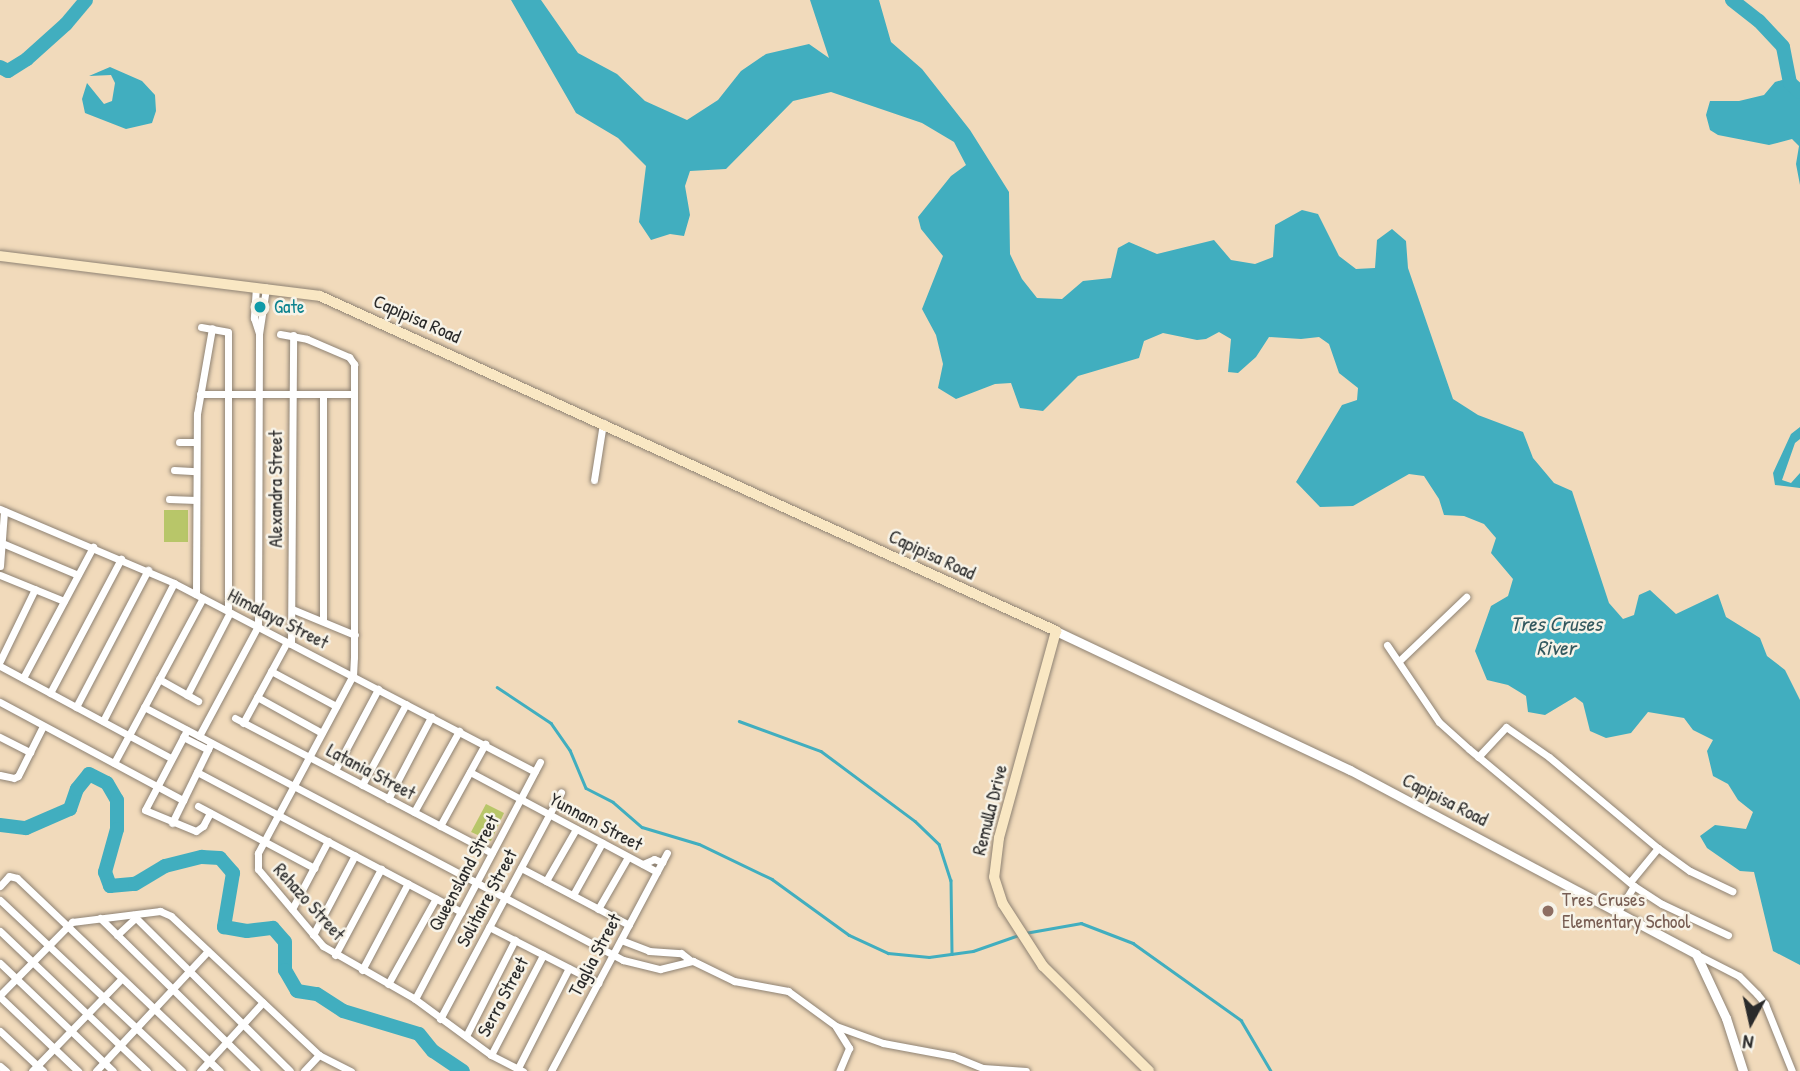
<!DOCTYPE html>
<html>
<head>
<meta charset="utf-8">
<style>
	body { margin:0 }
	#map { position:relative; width:1800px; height:1071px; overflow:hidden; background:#f1dabb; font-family:"Patrick Hand",sans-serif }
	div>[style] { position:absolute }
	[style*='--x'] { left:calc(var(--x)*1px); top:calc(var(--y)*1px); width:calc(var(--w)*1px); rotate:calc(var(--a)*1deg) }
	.green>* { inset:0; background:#b8c669 }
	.water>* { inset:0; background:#41aebf }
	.stream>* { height:2.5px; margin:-1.25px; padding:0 1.25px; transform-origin:1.25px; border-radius:1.25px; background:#41aebf }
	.river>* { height:14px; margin:-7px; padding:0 7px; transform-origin:7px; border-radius:7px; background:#41aebf }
	.roads { filter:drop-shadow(0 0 2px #8e8273) drop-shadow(0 0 2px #8e8273) }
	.minor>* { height:7px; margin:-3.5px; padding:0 3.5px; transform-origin:3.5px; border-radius:3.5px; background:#fff }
	.tertiary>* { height:9px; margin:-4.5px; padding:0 4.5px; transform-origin:4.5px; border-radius:4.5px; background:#fff }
	.secondary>* { height:10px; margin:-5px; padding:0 5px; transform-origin:5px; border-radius:5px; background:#f9e7c3 }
	.dots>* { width:19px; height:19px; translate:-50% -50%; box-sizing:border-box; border:4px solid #f7f3e8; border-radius:50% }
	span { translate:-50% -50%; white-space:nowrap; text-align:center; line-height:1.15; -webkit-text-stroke:5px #f7f3e8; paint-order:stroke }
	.culture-label { font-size:19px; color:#0d838f }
	.left { translate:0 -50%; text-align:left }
	.street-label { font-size:19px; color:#2b2b2b }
	.education-label { font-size:19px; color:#785e54 }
	.water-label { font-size:21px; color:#33595f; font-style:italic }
	.north { position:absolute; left:1716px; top:987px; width:70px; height:70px; -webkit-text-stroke:5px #f7f3e8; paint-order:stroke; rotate:188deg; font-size:19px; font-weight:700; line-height:28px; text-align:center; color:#2b2b2b }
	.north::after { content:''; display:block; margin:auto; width:24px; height:32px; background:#2b2b2b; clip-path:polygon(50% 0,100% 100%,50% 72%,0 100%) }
</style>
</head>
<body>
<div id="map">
	<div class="green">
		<div style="clip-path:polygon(164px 510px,188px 510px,188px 542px,164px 542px)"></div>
		<div style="clip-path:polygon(486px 804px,504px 813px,491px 841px,471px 832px)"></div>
	</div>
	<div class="water">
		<div style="clip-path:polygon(511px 0,541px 0,578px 53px,617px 74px,645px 101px,687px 120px,718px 100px,741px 71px,766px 54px,809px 44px,829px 58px,810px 0,879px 0,891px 42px,922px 69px,970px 130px,1009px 192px,1010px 254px,1022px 279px,1037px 298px,1062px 299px,1083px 281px,1111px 278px,1118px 248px,1129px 242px,1157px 254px,1214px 240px,1231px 260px,1255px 264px,1273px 257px,1275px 225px,1302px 210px,1318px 214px,1339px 256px,1356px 269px,1375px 268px,1377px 240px,1392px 229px,1406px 241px,1408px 268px,1453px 399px,1478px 415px,1523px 432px,1533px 458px,1554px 483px,1572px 491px,1609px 603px,1623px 619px,1634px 615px,1639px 595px,1650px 590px,1676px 614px,1718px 594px,1726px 617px,1760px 638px,1767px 656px,1785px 670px,1800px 700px,1800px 965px,1773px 951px,1754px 872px,1740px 871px,1707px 848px,1700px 836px,1715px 825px,1746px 829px,1753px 812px,1738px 800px,1728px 784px,1713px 776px,1707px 751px,1713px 740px,1693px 730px,1684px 718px,1648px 712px,1631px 733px,1606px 738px,1590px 731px,1583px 703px,1575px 697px,1545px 715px,1528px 712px,1526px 696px,1508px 685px,1487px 680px,1475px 651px,1491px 606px,1508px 596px,1513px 579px,1491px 553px,1496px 538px,1484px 524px,1464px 516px,1444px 515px,1439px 499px,1424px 476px,1409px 474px,1353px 506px,1320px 507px,1296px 482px,1342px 405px,1357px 400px,1358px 388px,1339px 373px,1329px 344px,1319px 337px,1301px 339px,1269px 337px,1256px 357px,1238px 373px,1228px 372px,1231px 339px,1219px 332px,1206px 339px,1197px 340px,1163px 333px,1144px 341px,1139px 358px,1078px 376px,1043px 411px,1020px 408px,1011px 383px,995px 384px,956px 399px,938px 388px,943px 364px,936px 335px,922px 309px,943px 256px,921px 229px,918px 217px,951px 176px,966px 165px,954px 142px,922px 123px,831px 92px,793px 101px,726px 169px,690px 171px,685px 186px,690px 215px,684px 236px,670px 234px,651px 240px,639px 222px,646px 166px,618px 138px,576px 113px)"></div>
		<div style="clip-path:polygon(110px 67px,142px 81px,155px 95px,156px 111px,152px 123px,126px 129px,85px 113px,82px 99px,87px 83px,104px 104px,112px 101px,115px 83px,111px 75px,89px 76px)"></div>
		<div style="clip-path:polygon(1782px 80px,1800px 84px,1800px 185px,1796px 164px,1799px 146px,1792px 139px,1769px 145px,1718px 135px,1710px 130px,1706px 115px,1710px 101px,1739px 101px,1764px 95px,1775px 82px)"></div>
		<div style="clip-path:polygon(1800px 427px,1800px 439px,1795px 443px,1782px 480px,1791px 483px,1800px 473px,1800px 488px,1775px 485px,1773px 473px,1791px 434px)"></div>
	</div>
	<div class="stream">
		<div style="--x:497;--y:687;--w:65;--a:33.7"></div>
		<div style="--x:551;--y:723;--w:33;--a:55"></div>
		<div style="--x:570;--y:750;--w:41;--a:67.2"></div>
		<div style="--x:586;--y:788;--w:30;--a:27"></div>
		<div style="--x:613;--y:802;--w:38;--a:41"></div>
		<div style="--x:642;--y:827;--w:59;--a:16.6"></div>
		<div style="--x:699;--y:844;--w:81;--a:25.6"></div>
		<div style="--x:772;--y:879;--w:95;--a:36"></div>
		<div style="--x:849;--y:935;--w:43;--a:24.8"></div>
		<div style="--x:888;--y:953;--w:41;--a:5.6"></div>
		<div style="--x:929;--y:957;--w:44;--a:-7.8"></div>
		<div style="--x:973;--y:951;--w:49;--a:-19.2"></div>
		<div style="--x:739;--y:721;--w:87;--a:20.1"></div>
		<div style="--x:821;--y:751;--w:117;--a:36.7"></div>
		<div style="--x:915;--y:821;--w:33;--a:44"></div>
		<div style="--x:939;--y:844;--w:38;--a:72"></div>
		<div style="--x:951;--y:880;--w:74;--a:89.2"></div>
		<div style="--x:1025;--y:933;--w:57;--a:-10.1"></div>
		<div style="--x:1081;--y:923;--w:56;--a:21"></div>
		<div style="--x:1133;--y:943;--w:133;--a:35.5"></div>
		<div style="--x:1241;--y:1020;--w:59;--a:59.5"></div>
	</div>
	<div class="river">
		<div style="--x:1732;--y:0;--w:34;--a:38"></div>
		<div style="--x:1759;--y:21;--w:35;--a:47"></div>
		<div style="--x:1783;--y:47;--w:37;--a:79"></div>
		<div style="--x:1790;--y:83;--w:13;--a:42"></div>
		<div style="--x:0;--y:67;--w:9;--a:27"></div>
		<div style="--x:8;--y:71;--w:22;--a:-32"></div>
		<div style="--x:27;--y:59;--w:52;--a:-41.9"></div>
		<div style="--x:66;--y:24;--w:31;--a:-50"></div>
		<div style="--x:0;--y:825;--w:26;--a:7"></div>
		<div style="--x:26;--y:828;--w:48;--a:-23.4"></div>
		<div style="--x:70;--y:809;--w:21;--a:-71"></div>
		<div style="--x:77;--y:789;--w:19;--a:-51"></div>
		<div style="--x:89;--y:774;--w:20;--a:27"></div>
		<div style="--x:107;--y:783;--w:20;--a:60"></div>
		<div style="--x:117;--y:800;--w:29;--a:90"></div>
		<div style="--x:117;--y:829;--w:45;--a:105.6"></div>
		<div style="--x:105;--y:872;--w:15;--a:70"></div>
		<div style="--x:110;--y:886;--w:25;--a:-5"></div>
		<div style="--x:135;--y:884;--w:35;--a:-31"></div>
		<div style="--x:165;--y:866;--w:38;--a:-14"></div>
		<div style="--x:202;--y:857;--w:18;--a:3"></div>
		<div style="--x:220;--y:858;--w:20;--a:49"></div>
		<div style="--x:233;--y:873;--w:55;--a:99.5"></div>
		<div style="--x:224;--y:927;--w:23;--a:10"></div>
		<div style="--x:247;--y:931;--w:26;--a:-7"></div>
		<div style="--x:273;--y:928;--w:18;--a:49"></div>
		<div style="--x:285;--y:942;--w:28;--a:90"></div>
		<div style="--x:285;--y:970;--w:24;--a:60"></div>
		<div style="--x:297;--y:991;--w:20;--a:9"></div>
		<div style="--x:317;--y:994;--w:31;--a:33"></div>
		<div style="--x:343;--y:1011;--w:79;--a:16.8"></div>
		<div style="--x:419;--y:1034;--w:22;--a:51"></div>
		<div style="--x:433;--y:1051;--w:36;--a:34"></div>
	</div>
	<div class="roads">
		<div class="minor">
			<div style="--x:256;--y:287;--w:31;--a:94"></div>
			<div style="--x:254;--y:318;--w:16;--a:72"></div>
			<div style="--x:201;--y:327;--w:27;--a:10"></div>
			<div style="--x:228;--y:332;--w:278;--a:90"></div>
			<div style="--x:280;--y:334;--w:27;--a:10"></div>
			<div style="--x:307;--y:339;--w:46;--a:23.2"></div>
			<div style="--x:349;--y:357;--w:9;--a:54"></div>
			<div style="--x:354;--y:364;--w:293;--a:90"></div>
			<div style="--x:354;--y:657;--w:18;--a:93"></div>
			<div style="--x:353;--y:675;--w:202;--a:118.1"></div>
			<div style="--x:258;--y:853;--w:16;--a:90"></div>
			<div style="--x:258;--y:869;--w:101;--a:49.8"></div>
			<div style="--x:323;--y:946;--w:106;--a:29.9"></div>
			<div style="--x:415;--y:999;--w:94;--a:36.4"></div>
			<div style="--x:491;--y:1055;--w:36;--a:27"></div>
			<div style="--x:200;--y:394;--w:153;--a:0"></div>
			<div style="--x:179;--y:442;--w:17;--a:0"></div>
			<div style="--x:174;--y:470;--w:22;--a:3"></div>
			<div style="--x:594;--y:480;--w:58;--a:-81"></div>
			<div style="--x:169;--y:499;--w:27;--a:2"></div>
			<div style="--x:0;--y:509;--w:189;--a:23"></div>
			<div style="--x:174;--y:583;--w:407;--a:27.6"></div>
			<div style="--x:2;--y:543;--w:82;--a:22.8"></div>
			<div style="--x:0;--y:566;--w:55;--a:-85.8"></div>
			<div style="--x:0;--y:575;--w:69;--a:22.1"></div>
			<div style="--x:196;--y:594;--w:180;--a:-89.7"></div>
			<div style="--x:197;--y:414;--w:87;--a:-80.1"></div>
			<div style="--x:292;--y:609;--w:68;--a:22.4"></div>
			<div style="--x:323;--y:621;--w:227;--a:-90"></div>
			<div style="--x:291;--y:644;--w:309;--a:-89.6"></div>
			<div style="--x:1387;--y:645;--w:93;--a:56"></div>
			<div style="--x:1439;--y:722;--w:40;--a:42"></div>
			<div style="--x:1469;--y:749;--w:214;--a:39.7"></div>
			<div style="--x:1634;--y:886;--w:33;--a:33"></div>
			<div style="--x:1662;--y:904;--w:73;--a:25.2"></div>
			<div style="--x:0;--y:661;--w:80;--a:-64.1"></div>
			<div style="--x:1399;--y:661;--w:93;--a:-43.7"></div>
			<div style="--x:0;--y:666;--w:194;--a:28.3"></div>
			<div style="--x:271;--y:671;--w:74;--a:28.3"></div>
			<div style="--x:23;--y:678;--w:149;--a:-61.9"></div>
			<div style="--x:159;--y:679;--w:45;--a:29.4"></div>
			<div style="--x:50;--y:693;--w:152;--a:-62.1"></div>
			<div style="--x:187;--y:695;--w:93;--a:-62.6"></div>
			<div style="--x:257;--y:697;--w:74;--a:29"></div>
			<div style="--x:0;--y:702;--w:208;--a:28.2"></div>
			<div style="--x:76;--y:707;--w:155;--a:-62.3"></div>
			<div style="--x:144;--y:707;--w:542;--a:27.84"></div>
			<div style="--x:623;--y:960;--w:38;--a:14"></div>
			<div style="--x:660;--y:969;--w:34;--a:-14"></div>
			<div style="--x:693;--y:961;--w:46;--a:26"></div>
			<div style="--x:734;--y:981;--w:55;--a:10.5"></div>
			<div style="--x:788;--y:991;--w:59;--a:36.1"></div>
			<div style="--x:836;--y:1026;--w:50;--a:19.9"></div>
			<div style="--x:883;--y:1043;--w:71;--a:10.5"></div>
			<div style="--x:953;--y:1056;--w:32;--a:22"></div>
			<div style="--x:983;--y:1068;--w:43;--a:4"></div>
			<div style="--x:235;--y:718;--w:290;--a:27.7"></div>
			<div style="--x:103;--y:721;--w:155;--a:-62.8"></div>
			<div style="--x:243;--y:723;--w:92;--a:-61.5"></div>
			<div style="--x:187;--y:730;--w:90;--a:117.7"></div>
			<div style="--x:145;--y:810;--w:55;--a:22.4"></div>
			<div style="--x:196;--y:831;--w:9;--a:-36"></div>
			<div style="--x:203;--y:826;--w:15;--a:-62"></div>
			<div style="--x:199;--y:736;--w:125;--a:-61.8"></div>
			<div style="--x:258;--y:626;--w:292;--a:-89.8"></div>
			<div style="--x:259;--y:334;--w:47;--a:-81.3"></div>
			<div style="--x:0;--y:737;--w:34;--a:27"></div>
			<div style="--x:183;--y:737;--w:28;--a:27"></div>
			<div style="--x:1478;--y:757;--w:41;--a:-47"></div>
			<div style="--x:1506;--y:727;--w:52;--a:34.9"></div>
			<div style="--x:1549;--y:757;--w:142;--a:39.9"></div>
			<div style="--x:1658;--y:848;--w:39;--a:36"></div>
			<div style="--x:1690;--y:871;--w:47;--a:25.5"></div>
			<div style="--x:114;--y:763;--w:187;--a:-61.7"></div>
			<div style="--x:335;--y:770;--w:92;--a:-62"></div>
			<div style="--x:197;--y:772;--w:299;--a:27.9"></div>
			<div style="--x:470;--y:772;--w:212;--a:28.1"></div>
			<div style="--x:0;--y:775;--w:14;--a:12"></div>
			<div style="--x:14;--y:778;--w:4;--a:-27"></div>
			<div style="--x:18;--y:776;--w:56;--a:-63.4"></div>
			<div style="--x:362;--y:785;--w:92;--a:-61.5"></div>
			<div style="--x:388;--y:799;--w:93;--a:-62.3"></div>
			<div style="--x:198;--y:806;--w:132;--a:28.1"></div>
			<div style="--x:414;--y:812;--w:93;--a:-60.9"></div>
			<div style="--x:172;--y:823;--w:89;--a:-64"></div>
			<div style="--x:440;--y:826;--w:94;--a:-61.2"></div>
			<div style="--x:643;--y:864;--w:12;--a:-24"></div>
			<div style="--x:654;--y:859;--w:9;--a:21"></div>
			<div style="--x:521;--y:868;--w:122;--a:27.8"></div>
			<div style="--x:546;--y:881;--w:60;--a:-60"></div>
			<div style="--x:1630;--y:882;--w:44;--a:-50.5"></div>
			<div style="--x:0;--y:886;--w:13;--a:-48"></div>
			<div style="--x:9;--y:876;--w:8;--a:14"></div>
			<div style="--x:17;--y:878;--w:280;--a:43.6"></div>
			<div style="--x:573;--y:895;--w:60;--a:-60.9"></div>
			<div style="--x:0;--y:900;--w:250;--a:43.2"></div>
			<div style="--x:292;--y:909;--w:77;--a:-62.1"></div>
			<div style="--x:598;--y:909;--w:60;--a:-60"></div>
			<div style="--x:1617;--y:913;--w:32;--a:-58"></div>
			<div style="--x:133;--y:915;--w:221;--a:44.8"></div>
			<div style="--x:100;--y:918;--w:219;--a:44.4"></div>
			<div style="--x:489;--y:927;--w:123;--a:27.2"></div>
			<div style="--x:0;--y:931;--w:203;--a:43.6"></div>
			<div style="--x:117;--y:935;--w:25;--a:-43"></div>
			<div style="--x:313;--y:935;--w:90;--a:-62.3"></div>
			<div style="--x:621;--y:940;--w:30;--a:21"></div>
			<div style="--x:649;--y:951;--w:32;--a:4"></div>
			<div style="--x:681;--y:953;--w:11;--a:38"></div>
			<div style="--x:1696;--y:954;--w:48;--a:27.1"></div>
			<div style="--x:1739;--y:976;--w:25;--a:45"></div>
			<div style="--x:1757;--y:994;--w:13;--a:51"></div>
			<div style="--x:1765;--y:1004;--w:72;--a:68.1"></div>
			<div style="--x:335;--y:955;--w:98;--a:-61.9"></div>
			<div style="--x:0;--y:963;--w:156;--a:43.7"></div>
			<div style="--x:362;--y:970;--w:98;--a:-62.1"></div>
			<div style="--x:388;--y:984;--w:98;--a:-60.8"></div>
			<div style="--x:0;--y:995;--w:103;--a:-45.4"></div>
			<div style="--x:72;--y:922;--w:89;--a:-7.1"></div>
			<div style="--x:160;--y:911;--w:12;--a:24"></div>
			<div style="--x:171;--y:916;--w:203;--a:43.2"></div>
			<div style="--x:319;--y:1055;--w:36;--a:27"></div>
			<div style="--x:0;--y:997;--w:108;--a:43.5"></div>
			<div style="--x:415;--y:999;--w:268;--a:-62.2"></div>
			<div style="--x:440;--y:1019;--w:257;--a:-61.9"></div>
			<div style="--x:836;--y:1027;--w:25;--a:58"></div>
			<div style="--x:849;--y:1048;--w:25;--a:113"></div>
			<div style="--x:0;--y:1031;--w:59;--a:42.9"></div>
			<div style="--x:466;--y:1036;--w:108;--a:-63"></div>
			<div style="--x:491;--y:1055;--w:113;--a:-62.5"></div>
			<div style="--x:0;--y:1066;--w:8;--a:40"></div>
			<div style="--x:518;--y:1068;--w:112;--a:-63"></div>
			<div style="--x:32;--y:1071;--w:128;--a:-45.9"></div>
			<div style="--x:96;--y:1071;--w:164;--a:-47"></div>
			<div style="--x:200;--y:1071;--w:93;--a:-47.6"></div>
			<div style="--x:304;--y:1071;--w:22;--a:-47"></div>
			<div style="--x:551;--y:1071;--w:247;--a:-62"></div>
		</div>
		<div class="tertiary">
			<div style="--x:1056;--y:631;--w:325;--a:25.3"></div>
			<div style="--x:1350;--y:770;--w:392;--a:28"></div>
			<div style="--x:1696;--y:954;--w:71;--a:64.9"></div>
			<div style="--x:1726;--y:1018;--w:56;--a:72.2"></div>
		</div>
		<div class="secondary">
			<div style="--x:0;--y:256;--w:322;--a:7.1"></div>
			<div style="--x:320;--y:296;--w:809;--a:24.47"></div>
			<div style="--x:1056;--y:631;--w:215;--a:105.4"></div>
			<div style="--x:999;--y:838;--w:39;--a:97"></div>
			<div style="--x:994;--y:877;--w:28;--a:72"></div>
			<div style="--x:1003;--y:904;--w:74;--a:57.2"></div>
			<div style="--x:1043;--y:966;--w:149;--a:44.7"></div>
		</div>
	</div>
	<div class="dots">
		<div style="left:260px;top:307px;background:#0f9aa8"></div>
		<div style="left:1548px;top:911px;background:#8d6e63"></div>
	</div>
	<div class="culture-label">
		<span class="left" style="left:274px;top:307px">Gate</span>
	</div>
	<div class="street-label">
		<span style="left:417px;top:319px;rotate:24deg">Capipisa Road</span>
		<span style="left:276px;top:489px;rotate:-90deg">Alexandra Street</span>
		<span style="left:932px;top:555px;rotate:25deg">Capipisa Road</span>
		<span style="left:278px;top:619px;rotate:27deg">Himalaya Street</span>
		<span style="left:371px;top:772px;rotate:28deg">Latania Street</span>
		<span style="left:1445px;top:800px;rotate:27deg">Capipisa Road</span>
		<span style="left:990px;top:810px;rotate:-76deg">Remulla Drive</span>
		<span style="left:596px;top:822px;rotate:28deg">Yunnam Street</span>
		<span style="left:464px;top:873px;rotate:-62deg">Queensland Street</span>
		<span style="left:487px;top:898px;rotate:-62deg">Solitaire Street</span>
		<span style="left:309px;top:902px;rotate:48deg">Rehazo Street</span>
		<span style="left:595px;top:955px;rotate:-62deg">Taglia Street</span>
		<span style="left:503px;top:997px;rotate:-62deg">Serra Street</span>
	</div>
	<div class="education-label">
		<span class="left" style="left:1562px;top:911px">Tres Cruses<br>Elementary School</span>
	</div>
	<div class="water-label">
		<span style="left:1556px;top:636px">Tres Cruses<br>River</span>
	</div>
	<div class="north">N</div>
</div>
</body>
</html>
